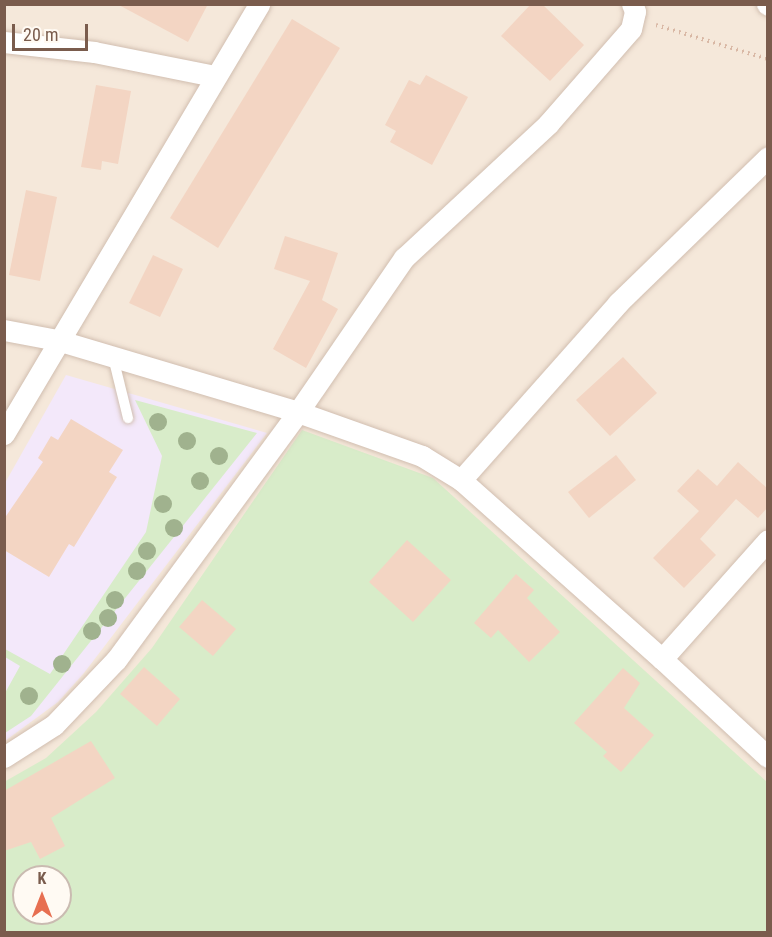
<!DOCTYPE html>
<html>
<head>
<meta charset="utf-8">
<style>
	body { margin:0 }
	#map { position:relative; width:772px; height:937px; overflow:hidden; background:#fdf6ec; font-family:"Roboto Condensed",sans-serif }
	div>[style] { position:absolute }
	[style*='--x'] { left:calc(var(--x)*1px); top:calc(var(--y)*1px); width:calc(var(--w)*1px); rotate:calc(var(--a)*1deg) }
	.residential>* { inset:0; background:#f5e8da }
	.education>* { inset:0; background:#f3e8fa }
	.green>* { inset:0; background:#d8ecc9 }
	.building>* { inset:0; background:#f3d5c3 }
	.path>* { height:4px; margin-top:-2px; transform-origin:0; background:repeating-linear-gradient(90deg,#d9b8a5 0 1.5px,transparent 0 6px) }
	.roads { filter:drop-shadow(0 0 2px #d1beb0) drop-shadow(0 0 2px #d1beb0) }
	.service>* { height:10px; margin:-5px; padding:0 5px; transform-origin:5px; border-radius:5px; background:#fff }
	.minor>* { height:21px; margin:-10.5px; padding:0 10.5px; transform-origin:10.5px; border-radius:10.5px; background:#fff }
	.trees>* { width:18px; height:18px; margin:-9px; border-radius:50%; background:#a0b28e }
	span { translate:-50% -50%; white-space:nowrap; text-align:center; line-height:1.15; -webkit-text-stroke:4.5px #fffaf3; paint-order:stroke }
	.frame { position:absolute; inset:0; border:6px solid #7a5c4d; pointer-events:none }
	.north { position:absolute; left:12px; top:865px; width:60px; height:60px; box-sizing:border-box; background:#fffaf3; border:2px solid #cabbb1; border-radius:50%; rotate:0deg; font-size:16px; font-weight:700; line-height:24px; text-align:center; color:#7a5c4d }
	.north::after { content:''; display:block; margin:auto; width:21px; height:27px; background:#e76f51; clip-path:polygon(50% 0,100% 100%,50% 72%,0 100%) }
	.scale { position:absolute; left:12px; top:24px; width:76px; height:27px; box-sizing:border-box; border:3px solid #7a5c4d; border-top:0; padding-left:8px; font-size:18px; line-height:21px; white-space:nowrap; color:#7a5c4d; -webkit-text-stroke:4px #fffaf3; paint-order:stroke }
</style>
</head>
<body>
<div id="map">
	<div class="residential">
		<div style="clip-path:polygon(evenodd,5px 5px,767px 5px,767px 932px,5px 932px,5px 5px,24px 877px,60px 877px,60px 913px,24px 913px,24px 877px)"></div>
	</div>
	<div class="education">
		<div style="clip-path:polygon(66px 375px,267px 433px,84px 673px,58px 702px,5px 741px,5px 483px)"></div>
	</div>
	<div class="green">
		<div style="clip-path:polygon(135px 400px,257px 433px,31px 716px,5px 733px,5px 693px,20px 666px,5px 657px,5px 649px,50px 674px,146px 532px,162px 456px)"></div>
		<div style="clip-path:polygon(evenodd,302px 430px,433px 478px,767px 782px,767px 932px,5px 932px,4px 782px,46px 758px,96px 712px,152px 648px,302px 430px,24px 877px,60px 877px,60px 913px,24px 913px,24px 877px)"></div>
	</div>
	<div class="building">
		<div style="clip-path:polygon(117px 4px,208px 4px,188px 42px)"></div>
		<div style="clip-path:polygon(531px 4px,542px 4px,584px 45px,550px 81px,501px 36px)"></div>
		<div style="clip-path:polygon(292px 19px,340px 48px,218px 248px,170px 218px)"></div>
		<div style="clip-path:polygon(426px 75px,468px 97px,432px 165px,390px 142px,396px 131px,385px 125px,409px 80px,420px 85px)"></div>
		<div style="clip-path:polygon(96px 85px,131px 91px,118px 164px,102px 161px,101px 170px,81px 167px)"></div>
		<div style="clip-path:polygon(26px 190px,57px 197px,40px 281px,9px 275px)"></div>
		<div style="clip-path:polygon(285px 236px,338px 253px,322px 300px,338px 309px,306px 368px,273px 349px,310px 281px,274px 269px)"></div>
		<div style="clip-path:polygon(153px 255px,183px 269px,160px 317px,129px 303px)"></div>
		<div style="clip-path:polygon(623px 357px,657px 393px,610px 436px,576px 400px)"></div>
		<div style="clip-path:polygon(71px 419px,123px 450px,109px 472px,117px 477px,74px 547px,69px 544px,49px 577px,4px 550px,4px 519px,43px 462px,38px 458px,51px 436px,58px 440px)"></div>
		<div style="clip-path:polygon(616px 455px,636px 480px,589px 518px,568px 492px)"></div>
		<div style="clip-path:polygon(738px 462px,768px 489px,768px 507px,758px 518px,736px 499px,700px 539px,716px 555px,684px 588px,653px 558px,699px 511px,677px 491px,698px 469px,717px 486px)"></div>
		<div style="clip-path:polygon(407px 540px,451px 580px,413px 622px,369px 582px)"></div>
		<div style="clip-path:polygon(516px 574px,534px 590px,527px 598px,560px 632px,529px 662px,498px 630px,491px 638px,474px 623px)"></div>
		<div style="clip-path:polygon(202px 600px,236px 629px,213px 656px,179px 627px)"></div>
		<div style="clip-path:polygon(144px 667px,180px 699px,157px 726px,120px 694px)"></div>
		<div style="clip-path:polygon(623px 668px,640px 683px,624px 708px,654px 735px,621px 772px,603px 756px,607px 752px,574px 723px)"></div>
		<div style="clip-path:polygon(91px 741px,115px 778px,51px 818px,65px 846px,40px 859px,31px 842px,4px 851px,4px 791px)"></div>
	</div>
	<div class="path">
		<div style="--x:656;--y:25;--w:117;--a:16.9"></div>
	</div>
	<div class="roads">
		<div class="service">
			<div style="--x:113;--y:357;--w:63;--a:76.2"></div>
		</div>
		<div class="minor">
			<div style="--x:767;--y:4;--w:1;--a:45"></div>
			<div style="--x:4;--y:42;--w:91;--a:6.3"></div>
			<div style="--x:94;--y:52;--w:122;--a:11.3"></div>
			<div style="--x:4;--y:330;--w:54;--a:10.7"></div>
			<div style="--x:57;--y:340;--w:252;--a:16.6"></div>
			<div style="--x:298;--y:412;--w:132;--a:19.5"></div>
			<div style="--x:422;--y:456;--w:46;--a:31.6"></div>
			<div style="--x:461;--y:480;--w:269;--a:41.7"></div>
			<div style="--x:662;--y:659;--w:159;--a:-48.3"></div>
			<div style="--x:4;--y:434;--w:500;--a:-59.3"></div>
			<div style="--x:461;--y:480;--w:237;--a:-48.4"></div>
			<div style="--x:618;--y:303;--w:209;--a:-44.2"></div>
			<div style="--x:662;--y:659;--w:144;--a:42.8"></div>
			<div style="--x:4;--y:757;--w:59;--a:-32.6"></div>
			<div style="--x:54;--y:725;--w:90;--a:-46.4"></div>
			<div style="--x:116;--y:660;--w:308;--a:-53.7"></div>
			<div style="--x:298;--y:412;--w:187;--a:-55.5"></div>
			<div style="--x:404;--y:258;--w:197;--a:-42.9"></div>
			<div style="--x:548;--y:124;--w:126;--a:-48.9"></div>
			<div style="--x:631;--y:29;--w:18;--a:-77"></div>
			<div style="--x:635;--y:11;--w:8;--a:-113"></div>
		</div>
	</div>
	<div class="trees">
		<div style="left:158px;top:422px"></div>
		<div style="left:187px;top:441px"></div>
		<div style="left:219px;top:456px"></div>
		<div style="left:200px;top:481px"></div>
		<div style="left:163px;top:504px"></div>
		<div style="left:174px;top:528px"></div>
		<div style="left:147px;top:551px"></div>
		<div style="left:137px;top:571px"></div>
		<div style="left:115px;top:600px"></div>
		<div style="left:108px;top:618px"></div>
		<div style="left:92px;top:631px"></div>
		<div style="left:62px;top:664px"></div>
		<div style="left:29px;top:696px"></div>
	</div>
	<div class="frame"></div>
	<div class="north">K</div>
	<div class="scale">20 m</div>
</div>
</body>
</html>
